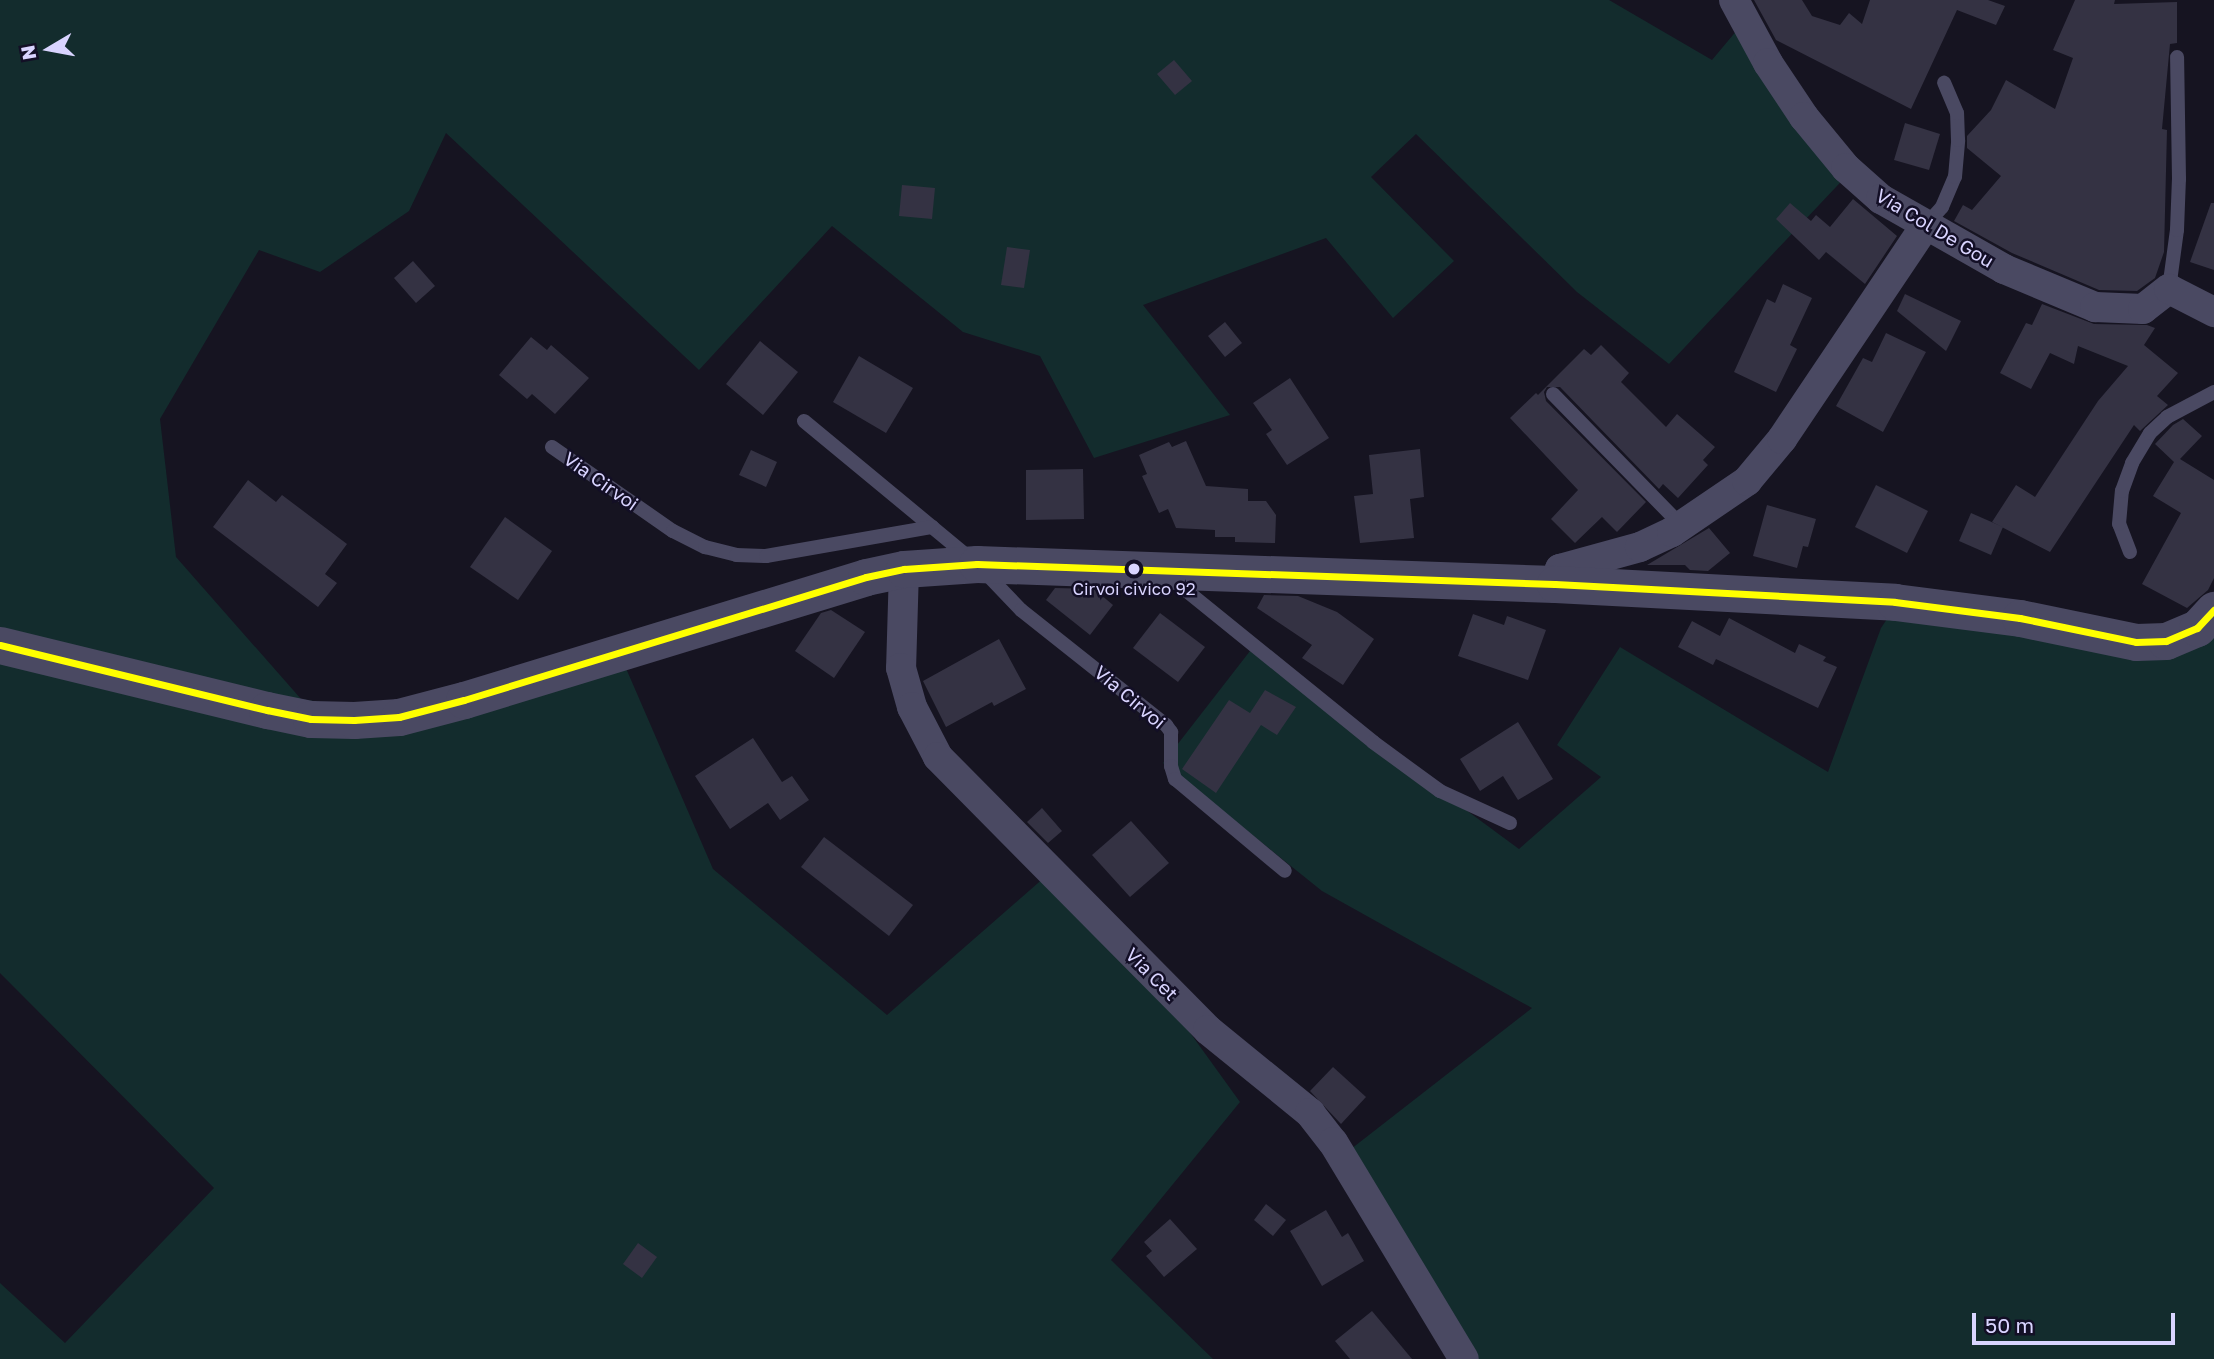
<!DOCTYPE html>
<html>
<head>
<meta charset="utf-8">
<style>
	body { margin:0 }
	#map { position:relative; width:2214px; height:1359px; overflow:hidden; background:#161421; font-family:"Golos Text",sans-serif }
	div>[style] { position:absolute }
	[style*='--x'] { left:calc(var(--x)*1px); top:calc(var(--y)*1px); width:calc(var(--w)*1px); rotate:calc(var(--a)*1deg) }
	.green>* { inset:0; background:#132c2d }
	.building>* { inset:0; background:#343243 }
	.service>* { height:14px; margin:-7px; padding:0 7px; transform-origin:7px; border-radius:7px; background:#4a4962 }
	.minor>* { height:30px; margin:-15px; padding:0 15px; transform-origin:15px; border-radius:15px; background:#4a4962 }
	.tertiary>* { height:37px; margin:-18.5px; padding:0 18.5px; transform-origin:18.5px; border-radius:18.5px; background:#4a4962 }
	.bus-1>* { height:7px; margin:-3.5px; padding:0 3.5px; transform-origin:3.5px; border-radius:3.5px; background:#ff0 }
	.dots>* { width:19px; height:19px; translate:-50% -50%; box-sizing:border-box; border:4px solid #130f26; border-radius:50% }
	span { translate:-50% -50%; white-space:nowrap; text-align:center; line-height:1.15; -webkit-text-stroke:5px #130f26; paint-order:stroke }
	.bus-label { font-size:17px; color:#d9d4ff }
	.street-label { font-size:19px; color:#d9d4ff }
	.north { position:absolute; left:14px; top:14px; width:70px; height:70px; -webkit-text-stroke:5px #130f26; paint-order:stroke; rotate:260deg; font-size:19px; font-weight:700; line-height:28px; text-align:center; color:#d9d4ff }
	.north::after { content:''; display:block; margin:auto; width:24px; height:32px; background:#d9d4ff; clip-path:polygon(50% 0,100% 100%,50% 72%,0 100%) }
	.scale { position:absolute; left:1972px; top:1313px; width:203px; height:32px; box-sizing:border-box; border:4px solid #d9d4ff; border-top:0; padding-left:9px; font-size:21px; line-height:24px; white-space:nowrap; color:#d9d4ff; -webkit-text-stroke:5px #130f26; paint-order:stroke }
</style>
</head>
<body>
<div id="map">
	<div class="green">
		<div style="clip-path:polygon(0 0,1609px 0,1712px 60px,1748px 17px,1853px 169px,1669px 364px,1577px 292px,1416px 134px,1371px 177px,1454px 261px,1393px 318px,1326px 238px,1143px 305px,1230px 415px,1094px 458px,1040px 356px,963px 332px,832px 226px,699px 370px,446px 133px,409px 211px,320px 272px,259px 250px,160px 419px,176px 557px,301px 699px,443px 722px,625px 666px,713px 869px,887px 1015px,1054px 869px,1121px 937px,1240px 1102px,1111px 1260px,1213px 1359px,0 1359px,0 1283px,65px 1343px,214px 1188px,0 973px)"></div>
		<div style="clip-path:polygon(1907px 589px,2131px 630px,2214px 620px,2214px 1359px,1478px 1359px,1351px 1149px,1532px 1008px,1322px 891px,1163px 763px,1250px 651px,1519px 849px,1601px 777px,1557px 745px,1620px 647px,1828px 772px,1881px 628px)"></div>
	</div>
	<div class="building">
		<div style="clip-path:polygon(1754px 0,1802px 0,1812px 16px,1840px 25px,1849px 13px,1862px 24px,1870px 0,1988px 0,2005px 6px,1996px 25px,1957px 10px,1911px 109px,1776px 40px)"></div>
		<div style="clip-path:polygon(2075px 0,2115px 0,2114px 4px,2177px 2px,2177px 43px,2170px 44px,2162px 129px,2167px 130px,2164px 252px,2155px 278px,2137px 291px,2099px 290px,2012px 253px,1954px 221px,1963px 205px,1972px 210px,2001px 176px,1967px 148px,1967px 136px,1991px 110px,2006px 80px,2055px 109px,2073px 58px,2053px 50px)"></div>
		<div style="clip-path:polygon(1174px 60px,1192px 81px,1175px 95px,1157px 74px)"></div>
		<div style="clip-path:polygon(1905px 123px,1940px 134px,1929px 170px,1894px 160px)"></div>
		<div style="clip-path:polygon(902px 185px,935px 188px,932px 219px,899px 216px)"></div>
		<div style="clip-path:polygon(1853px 199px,1897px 236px,1865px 284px,1826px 252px,1819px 260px,1776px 219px,1790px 203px,1811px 221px,1816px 215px,1830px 227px)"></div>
		<div style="clip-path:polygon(2211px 203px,2214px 203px,2214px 270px,2190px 262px)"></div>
		<div style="clip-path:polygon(1007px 247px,1030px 250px,1024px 288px,1001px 285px)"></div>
		<div style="clip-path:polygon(413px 261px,435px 286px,416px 303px,394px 278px)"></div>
		<div style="clip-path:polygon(1783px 284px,1812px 298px,1790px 345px,1797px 349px,1776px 392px,1734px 372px,1767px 299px,1775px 303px)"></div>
		<div style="clip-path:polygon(1905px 294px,1961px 321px,1946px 351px,1897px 311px)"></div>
		<div style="clip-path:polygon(2042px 304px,2094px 324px,2147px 325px,2155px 328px,2144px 345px,2178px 373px,2157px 396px,2168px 405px,2140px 431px,2134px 425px,2050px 552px,1992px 522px,2016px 485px,2035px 497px,2098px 401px,2128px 366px,2078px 346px,2074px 364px,2050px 353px,2031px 389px,2000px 373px,2026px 323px,2032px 325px)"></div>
		<div style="clip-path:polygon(1225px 322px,1242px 343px,1225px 357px,1208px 336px)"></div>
		<div style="clip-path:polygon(1886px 333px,1926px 352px,1883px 432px,1836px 406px,1863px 358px,1872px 362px)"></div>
		<div style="clip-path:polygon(531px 337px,547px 350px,551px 345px,589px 378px,555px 414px,532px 394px,527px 399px,499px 375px)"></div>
		<div style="clip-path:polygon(760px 341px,798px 372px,763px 415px,726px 384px)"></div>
		<div style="clip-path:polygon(1601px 345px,1629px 373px,1621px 382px,1666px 427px,1677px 414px,1715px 447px,1703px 460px,1708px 465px,1678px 498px,1663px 484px,1659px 489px,1560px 387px,1547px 387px,1544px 392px,1546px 401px,1646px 502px,1617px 532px,1602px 517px,1575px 543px,1551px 519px,1578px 490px,1510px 418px,1536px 393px,1538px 395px,1584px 349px,1591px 355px)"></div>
		<div style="clip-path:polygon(859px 356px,913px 388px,886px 433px,833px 402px)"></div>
		<div style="clip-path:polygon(1290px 378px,1329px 438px,1287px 465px,1266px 434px,1272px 430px,1253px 403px)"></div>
		<div style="clip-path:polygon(2183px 419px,2202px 436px,2180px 459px,2214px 480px,2214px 578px,2208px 590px,2187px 608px,2142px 584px,2181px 513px,2153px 496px,2174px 462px,2155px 444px,2173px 425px)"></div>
		<div style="clip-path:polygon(1186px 441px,1206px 486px,1248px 489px,1248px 501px,1266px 501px,1276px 515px,1275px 543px,1235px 542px,1235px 537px,1215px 537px,1215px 530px,1176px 528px,1168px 509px,1159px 513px,1142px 476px,1147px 474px,1139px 455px,1169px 442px,1172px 447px)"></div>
		<div style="clip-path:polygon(1420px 449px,1424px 497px,1410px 499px,1414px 538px,1360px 543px,1354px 496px,1373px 494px,1369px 455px)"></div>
		<div style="clip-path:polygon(751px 450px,777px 462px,766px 487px,739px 475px)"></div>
		<div style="clip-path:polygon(1083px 469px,1084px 519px,1026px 520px,1026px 470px)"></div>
		<div style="clip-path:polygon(248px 480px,276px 502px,282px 495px,347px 544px,325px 574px,337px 583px,318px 607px,213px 527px)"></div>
		<div style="clip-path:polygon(1876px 485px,1928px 511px,1907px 553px,1855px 527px)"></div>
		<div style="clip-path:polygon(1767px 505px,1816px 519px,1808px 547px,1803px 546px,1797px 568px,1753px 556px)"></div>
		<div style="clip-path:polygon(1971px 513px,2003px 527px,1991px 555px,1959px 541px)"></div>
		<div style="clip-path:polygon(505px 517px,552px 551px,518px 600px,470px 567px)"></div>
		<div style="clip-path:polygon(1709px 528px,1730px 553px,1708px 571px,1690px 570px,1685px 565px,1647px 565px)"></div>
		<div style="clip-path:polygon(1055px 588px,1094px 589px,1113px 605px,1090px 635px,1046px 600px)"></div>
		<div style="clip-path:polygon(1264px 595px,1298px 596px,1337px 612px,1374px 639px,1343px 685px,1302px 658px,1312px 645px,1257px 608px)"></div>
		<div style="clip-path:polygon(831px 610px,865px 632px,834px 678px,795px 651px,821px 613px)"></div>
		<div style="clip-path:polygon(1160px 613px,1205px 647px,1178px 682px,1133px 648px)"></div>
		<div style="clip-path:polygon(1473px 614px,1504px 625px,1507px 616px,1546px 630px,1528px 680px,1458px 656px)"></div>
		<div style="clip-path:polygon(1729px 618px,1795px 653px,1799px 644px,1826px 657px,1823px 661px,1837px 667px,1818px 708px,1716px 659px,1713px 665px,1678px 647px,1692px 621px,1720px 636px)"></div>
		<div style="clip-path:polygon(999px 639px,1026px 689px,994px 706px,992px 702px,946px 727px,923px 681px)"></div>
		<div style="clip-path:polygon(1265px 690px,1296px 707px,1277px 735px,1261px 725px,1216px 793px,1182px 769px,1229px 700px,1250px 713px)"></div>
		<div style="clip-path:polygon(1518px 722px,1553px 779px,1518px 800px,1503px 776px,1480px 791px,1460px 759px)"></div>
		<div style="clip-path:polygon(753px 738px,782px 782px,792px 776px,809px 800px,780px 820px,768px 803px,730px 829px,695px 776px)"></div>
		<div style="clip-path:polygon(1042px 808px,1062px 831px,1048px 843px,1027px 822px)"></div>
		<div style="clip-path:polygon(1131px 821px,1169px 863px,1130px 897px,1092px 855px)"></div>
		<div style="clip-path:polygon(824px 837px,913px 905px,889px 936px,801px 867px)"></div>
		<div style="clip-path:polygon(1333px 1067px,1366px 1097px,1341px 1124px,1310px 1091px)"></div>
		<div style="clip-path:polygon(1266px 1204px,1286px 1220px,1273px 1236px,1254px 1220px)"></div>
		<div style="clip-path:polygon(1326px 1210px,1342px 1237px,1348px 1233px,1364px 1261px,1322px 1286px,1290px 1231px)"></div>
		<div style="clip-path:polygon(1170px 1219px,1197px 1249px,1164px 1277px,1146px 1256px,1152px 1251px,1144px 1242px)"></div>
		<div style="clip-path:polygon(638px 1243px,657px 1257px,642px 1278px,623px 1264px)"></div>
		<div style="clip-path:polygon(1372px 1311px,1412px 1359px,1350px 1359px,1335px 1341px)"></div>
	</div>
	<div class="service">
		<div style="--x:1925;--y:226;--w:25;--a:-48"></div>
		<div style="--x:1942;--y:207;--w:33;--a:-67"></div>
		<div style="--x:1955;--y:177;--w:37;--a:-85"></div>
		<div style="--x:1958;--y:140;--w:27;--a:-92"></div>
		<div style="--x:1957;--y:113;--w:33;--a:-113"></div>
		<div style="--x:2169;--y:289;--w:60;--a:-82.3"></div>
		<div style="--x:2177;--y:230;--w:51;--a:-87.8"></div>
		<div style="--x:2179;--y:179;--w:122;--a:-90.9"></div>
		<div style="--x:1553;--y:394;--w:183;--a:45.7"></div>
		<div style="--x:804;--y:421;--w:224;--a:39.6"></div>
		<div style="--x:977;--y:564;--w:64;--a:46.3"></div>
		<div style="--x:1021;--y:610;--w:185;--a:38.4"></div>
		<div style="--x:1166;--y:725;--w:9;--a:54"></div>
		<div style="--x:1171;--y:732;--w:34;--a:90"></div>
		<div style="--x:1171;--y:766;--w:14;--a:73"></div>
		<div style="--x:1175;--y:779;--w:143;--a:39.9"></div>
		<div style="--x:552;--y:447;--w:147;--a:34.8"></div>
		<div style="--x:673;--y:531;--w:36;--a:27"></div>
		<div style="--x:705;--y:547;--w:32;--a:14"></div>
		<div style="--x:736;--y:555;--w:30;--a:2"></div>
		<div style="--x:766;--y:556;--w:169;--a:-9.9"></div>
		<div style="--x:2130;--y:552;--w:30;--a:-111"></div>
		<div style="--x:2119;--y:524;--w:33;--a:-85"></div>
		<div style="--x:2122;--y:491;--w:30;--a:-70"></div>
		<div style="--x:2132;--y:463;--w:35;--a:-59"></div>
		<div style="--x:2150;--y:433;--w:23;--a:-43"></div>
		<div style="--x:2167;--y:417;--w:53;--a:-28"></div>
		<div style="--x:1172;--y:579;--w:259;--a:39"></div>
		<div style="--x:1373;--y:742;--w:83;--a:36.2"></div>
		<div style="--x:1440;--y:791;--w:77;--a:24.6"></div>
	</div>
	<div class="minor">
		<div style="--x:1734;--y:0;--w:72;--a:61.6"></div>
		<div style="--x:1768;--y:63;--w:65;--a:56.3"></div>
		<div style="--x:1804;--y:117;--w:66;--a:50.5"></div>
		<div style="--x:1846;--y:168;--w:47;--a:41.5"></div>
		<div style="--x:1881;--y:199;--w:142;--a:29.6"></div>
		<div style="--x:2004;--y:269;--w:99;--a:22.7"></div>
		<div style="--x:2095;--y:307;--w:48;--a:2.4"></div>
		<div style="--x:2143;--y:309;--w:33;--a:-38"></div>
		<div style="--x:2169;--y:289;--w:51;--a:27.1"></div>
		<div style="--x:904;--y:569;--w:99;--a:91.7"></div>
		<div style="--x:901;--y:668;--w:41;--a:74.2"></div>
		<div style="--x:912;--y:707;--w:56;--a:62.5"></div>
		<div style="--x:938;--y:757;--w:384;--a:45.3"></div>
		<div style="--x:1208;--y:1030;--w:132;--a:39.1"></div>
		<div style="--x:1310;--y:1113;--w:37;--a:52"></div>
		<div style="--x:1333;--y:1142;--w:253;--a:58.9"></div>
		<div style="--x:1555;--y:584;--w:16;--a:-72"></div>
		<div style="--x:1560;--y:569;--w:83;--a:-15.4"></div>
		<div style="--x:1640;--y:547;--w:35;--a:-25"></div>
		<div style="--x:1672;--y:532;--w:91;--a:-34.2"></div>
		<div style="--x:1747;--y:481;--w:55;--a:-50.2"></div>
		<div style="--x:1782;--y:439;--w:257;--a:-56.1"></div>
	</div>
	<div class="tertiary">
		<div style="--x:0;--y:645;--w:275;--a:13.7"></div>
		<div style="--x:267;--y:710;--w:45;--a:11.6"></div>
		<div style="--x:311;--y:719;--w:43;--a:1.3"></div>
		<div style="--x:354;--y:720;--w:45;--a:-3.8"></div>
		<div style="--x:399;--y:717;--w:67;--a:-14.7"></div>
		<div style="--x:464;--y:700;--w:420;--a:-17"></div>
		<div style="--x:866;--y:577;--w:39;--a:-12"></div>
		<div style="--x:904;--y:569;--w:73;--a:-3.9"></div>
		<div style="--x:977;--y:564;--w:578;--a:1.98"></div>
		<div style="--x:1555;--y:584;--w:340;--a:3"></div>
		<div style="--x:1895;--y:602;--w:126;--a:7.3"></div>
		<div style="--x:2020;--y:618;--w:118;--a:11.7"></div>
		<div style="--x:2136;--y:642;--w:30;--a:-2"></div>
		<div style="--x:2166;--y:641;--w:34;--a:-23"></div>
		<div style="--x:2197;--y:628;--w:25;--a:-47"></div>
	</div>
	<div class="bus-1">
		<div style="--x:0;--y:645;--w:275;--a:13.7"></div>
		<div style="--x:267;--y:710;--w:45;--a:11.6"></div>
		<div style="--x:311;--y:719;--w:43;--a:1.3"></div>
		<div style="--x:354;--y:720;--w:45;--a:-3.8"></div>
		<div style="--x:399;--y:717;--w:67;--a:-14.7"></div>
		<div style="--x:464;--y:700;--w:420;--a:-17"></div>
		<div style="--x:866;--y:577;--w:39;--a:-12"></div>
		<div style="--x:904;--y:569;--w:73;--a:-3.9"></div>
		<div style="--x:977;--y:564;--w:578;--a:1.98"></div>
		<div style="--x:1555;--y:584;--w:340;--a:3"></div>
		<div style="--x:1895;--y:602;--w:126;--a:7.3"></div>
		<div style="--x:2020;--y:618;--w:118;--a:11.7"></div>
		<div style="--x:2136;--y:642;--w:30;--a:-2"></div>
		<div style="--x:2166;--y:641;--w:34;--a:-23"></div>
		<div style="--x:2197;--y:628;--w:25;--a:-47"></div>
	</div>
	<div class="dots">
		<div style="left:1134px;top:569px;background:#d9d4ff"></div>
	</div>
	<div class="bus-label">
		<span style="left:1134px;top:589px">Cirvoi civico 92</span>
	</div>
	<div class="street-label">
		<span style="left:1935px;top:228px;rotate:31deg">Via Col De Gou</span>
		<span style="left:601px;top:481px;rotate:35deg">Via Cirvoi</span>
		<span style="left:1130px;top:697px;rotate:40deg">Via Cirvoi</span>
		<span style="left:1152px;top:974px;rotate:45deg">Via Cet</span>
	</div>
	<div class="north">N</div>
	<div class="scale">50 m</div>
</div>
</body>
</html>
